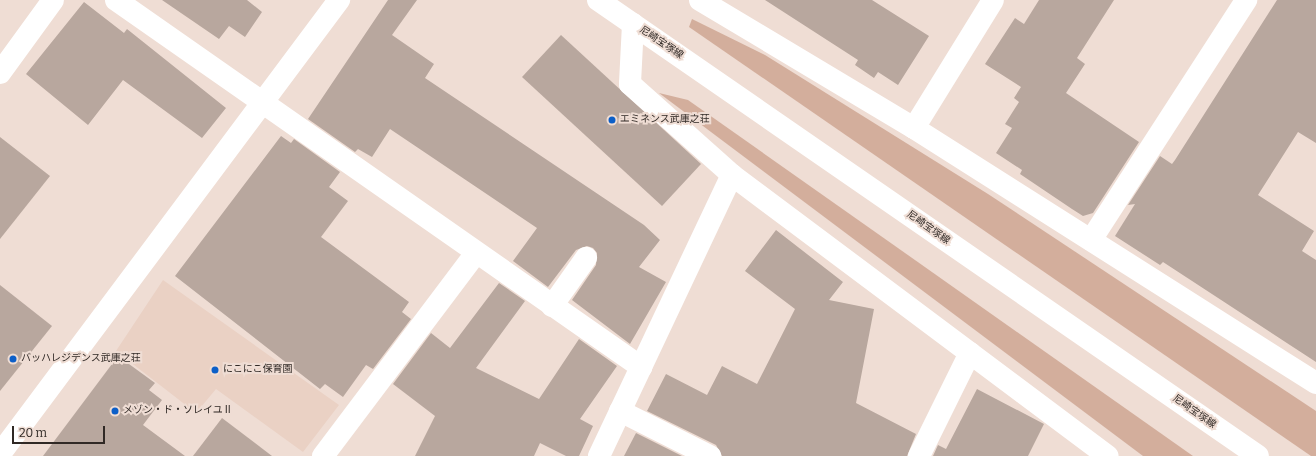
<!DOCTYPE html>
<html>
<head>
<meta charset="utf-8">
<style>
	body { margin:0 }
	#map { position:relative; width:1316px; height:456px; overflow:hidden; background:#efddd4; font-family:Bitter,"Noto Sans JP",serif }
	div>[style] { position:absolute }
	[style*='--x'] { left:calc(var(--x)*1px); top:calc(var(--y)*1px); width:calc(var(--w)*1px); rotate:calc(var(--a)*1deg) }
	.built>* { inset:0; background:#ead1c4 }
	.green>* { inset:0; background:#d3ae9c }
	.building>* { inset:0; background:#b8a79e }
	.minor>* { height:22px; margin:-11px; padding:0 11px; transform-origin:11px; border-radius:11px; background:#fff }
	.tertiary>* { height:22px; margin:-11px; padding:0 11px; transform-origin:11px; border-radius:11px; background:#fff }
	.primary>* { height:22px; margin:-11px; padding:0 11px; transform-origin:11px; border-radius:11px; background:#fff }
	.dots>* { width:11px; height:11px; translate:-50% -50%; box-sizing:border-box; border:2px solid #efddd4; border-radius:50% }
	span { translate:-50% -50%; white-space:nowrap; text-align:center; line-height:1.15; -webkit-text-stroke:4px #efddd4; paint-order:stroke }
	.street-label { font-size:10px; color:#302925 }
	.poi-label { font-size:10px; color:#302925 }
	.left { translate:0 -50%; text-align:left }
	.scale { position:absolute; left:12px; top:426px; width:93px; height:18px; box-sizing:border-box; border:2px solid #302925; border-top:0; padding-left:5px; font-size:12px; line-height:14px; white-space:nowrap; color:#302925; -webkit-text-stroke:3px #efddd4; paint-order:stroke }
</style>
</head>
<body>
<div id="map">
	<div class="built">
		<div style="clip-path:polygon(163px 280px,339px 405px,303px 452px,216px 389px,196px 413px,116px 351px)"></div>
	</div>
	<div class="green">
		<div style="clip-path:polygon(692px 19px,765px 55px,988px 194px,1316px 411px,1316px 456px,1311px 456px,689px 27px)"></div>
		<div style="clip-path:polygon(659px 93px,688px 100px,1193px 456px,1143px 456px)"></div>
	</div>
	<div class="building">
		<div style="clip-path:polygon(162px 0,247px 0,262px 12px,245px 37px,229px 26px,219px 39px)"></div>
		<div style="clip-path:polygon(388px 0,417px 0,392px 35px,434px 64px,425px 78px,644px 225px,660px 240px,639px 267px,666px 282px,630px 344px,572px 300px,596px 265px,597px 253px,593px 248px,587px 246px,576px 250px,548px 287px,513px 261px,537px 228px,390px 129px,372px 157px,358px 149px,355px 152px,308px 119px)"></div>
		<div style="clip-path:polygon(765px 0,872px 0,929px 36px,898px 85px,878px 72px,874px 78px,855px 65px,858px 60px)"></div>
		<div style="clip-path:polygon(1039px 0,1114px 0,1077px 58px,1085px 64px,1066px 93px,1139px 142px,1093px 213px,1083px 216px,1072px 209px,1020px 174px,1022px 170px,996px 153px,1012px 128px,1005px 124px,1019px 102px,1014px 98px,1021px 87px,985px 64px,1015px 18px,1024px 24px)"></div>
		<div style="clip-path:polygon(1277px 0,1316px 0,1316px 143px,1298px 132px,1258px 195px,1314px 231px,1302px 251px,1316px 260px,1316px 362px,1163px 262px,1160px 265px,1115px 236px,1135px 204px,1128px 205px,1160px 156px,1172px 164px,1175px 160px)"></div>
		<div style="clip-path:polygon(84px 2px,124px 33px,127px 29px,226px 108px,202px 138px,123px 80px,88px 125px,26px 74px)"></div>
		<div style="clip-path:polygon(561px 35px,701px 164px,662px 206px,522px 77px)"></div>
		<div style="clip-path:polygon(281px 136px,291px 143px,294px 139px,340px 172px,329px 187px,348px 201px,321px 237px,409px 302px,402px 312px,411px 319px,373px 369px,366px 365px,343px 397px,325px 384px,320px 389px,175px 276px)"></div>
		<div style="clip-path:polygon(0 137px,50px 176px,0 239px)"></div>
		<div style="clip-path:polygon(776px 230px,843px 282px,829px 300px,874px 309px,856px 403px,916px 434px,907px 456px,722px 456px,716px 445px,647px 411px,666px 374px,707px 395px,722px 366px,757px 384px,795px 309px,745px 271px)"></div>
		<div style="clip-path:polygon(499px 283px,525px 301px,476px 368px,539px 399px,579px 339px,617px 366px,580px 419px,593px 426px,579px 456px,566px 456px,540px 443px,534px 456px,415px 456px,435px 416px,393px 384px,431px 333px,450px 348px)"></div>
		<div style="clip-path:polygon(0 285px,52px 326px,0 391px)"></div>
		<div style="clip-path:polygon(118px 356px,155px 383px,149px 390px,162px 400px,143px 425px,185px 456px,43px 456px)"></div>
		<div style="clip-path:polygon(977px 389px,1044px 424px,1028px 456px,933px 456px,938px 445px,946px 449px)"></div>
		<div style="clip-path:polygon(222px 418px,272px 456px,193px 456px)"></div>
		<div style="clip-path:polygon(636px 433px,682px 456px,624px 456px)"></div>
	</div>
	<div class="minor">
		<div style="--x:116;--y:0;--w:641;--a:34.96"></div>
		<div style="--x:700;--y:0;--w:249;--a:30.9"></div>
		<div style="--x:914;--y:128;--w:476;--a:32.4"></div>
		<div style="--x:633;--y:24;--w:60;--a:92.9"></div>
		<div style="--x:630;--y:84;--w:137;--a:41.7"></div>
		<div style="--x:732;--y:175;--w:469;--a:36.8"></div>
		<div style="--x:0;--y:73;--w:90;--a:-54"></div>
		<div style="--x:914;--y:128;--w:150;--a:-58.3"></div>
		<div style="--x:1091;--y:240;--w:286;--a:-57.1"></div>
		<div style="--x:552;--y:306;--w:59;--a:-54.7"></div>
		<div style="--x:620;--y:411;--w:101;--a:26.6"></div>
		<div style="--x:323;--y:456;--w:254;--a:-53"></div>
		<div style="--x:599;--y:456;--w:311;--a:-64.7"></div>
		<div style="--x:919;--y:456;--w:115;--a:-63.7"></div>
	</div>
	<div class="tertiary">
		<div style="--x:0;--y:454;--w:567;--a:-53.25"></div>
	</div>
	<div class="primary">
		<div style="--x:598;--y:0;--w:802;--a:34.64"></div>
	</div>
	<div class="dots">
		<div style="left:612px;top:120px;background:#0c5fc8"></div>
		<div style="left:13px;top:359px;background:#0c5fc8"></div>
		<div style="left:215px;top:370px;background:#0c5fc8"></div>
		<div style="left:115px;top:411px;background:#0c5fc8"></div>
	</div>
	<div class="street-label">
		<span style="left:661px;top:43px;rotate:34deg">尼崎宝塚線</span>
		<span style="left:928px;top:228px;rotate:35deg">尼崎宝塚線</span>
		<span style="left:1194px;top:412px;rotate:35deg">尼崎宝塚線</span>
	</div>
	<div class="poi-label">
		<span class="left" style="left:620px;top:120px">エミネンス武庫之荘</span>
		<span class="left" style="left:21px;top:359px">バッハレジデンス武庫之荘</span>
		<span class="left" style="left:223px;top:370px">にこにこ保育園</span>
		<span class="left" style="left:123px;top:411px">メゾン・ド・ソレイユⅡ</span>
	</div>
	<div class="scale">20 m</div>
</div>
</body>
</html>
